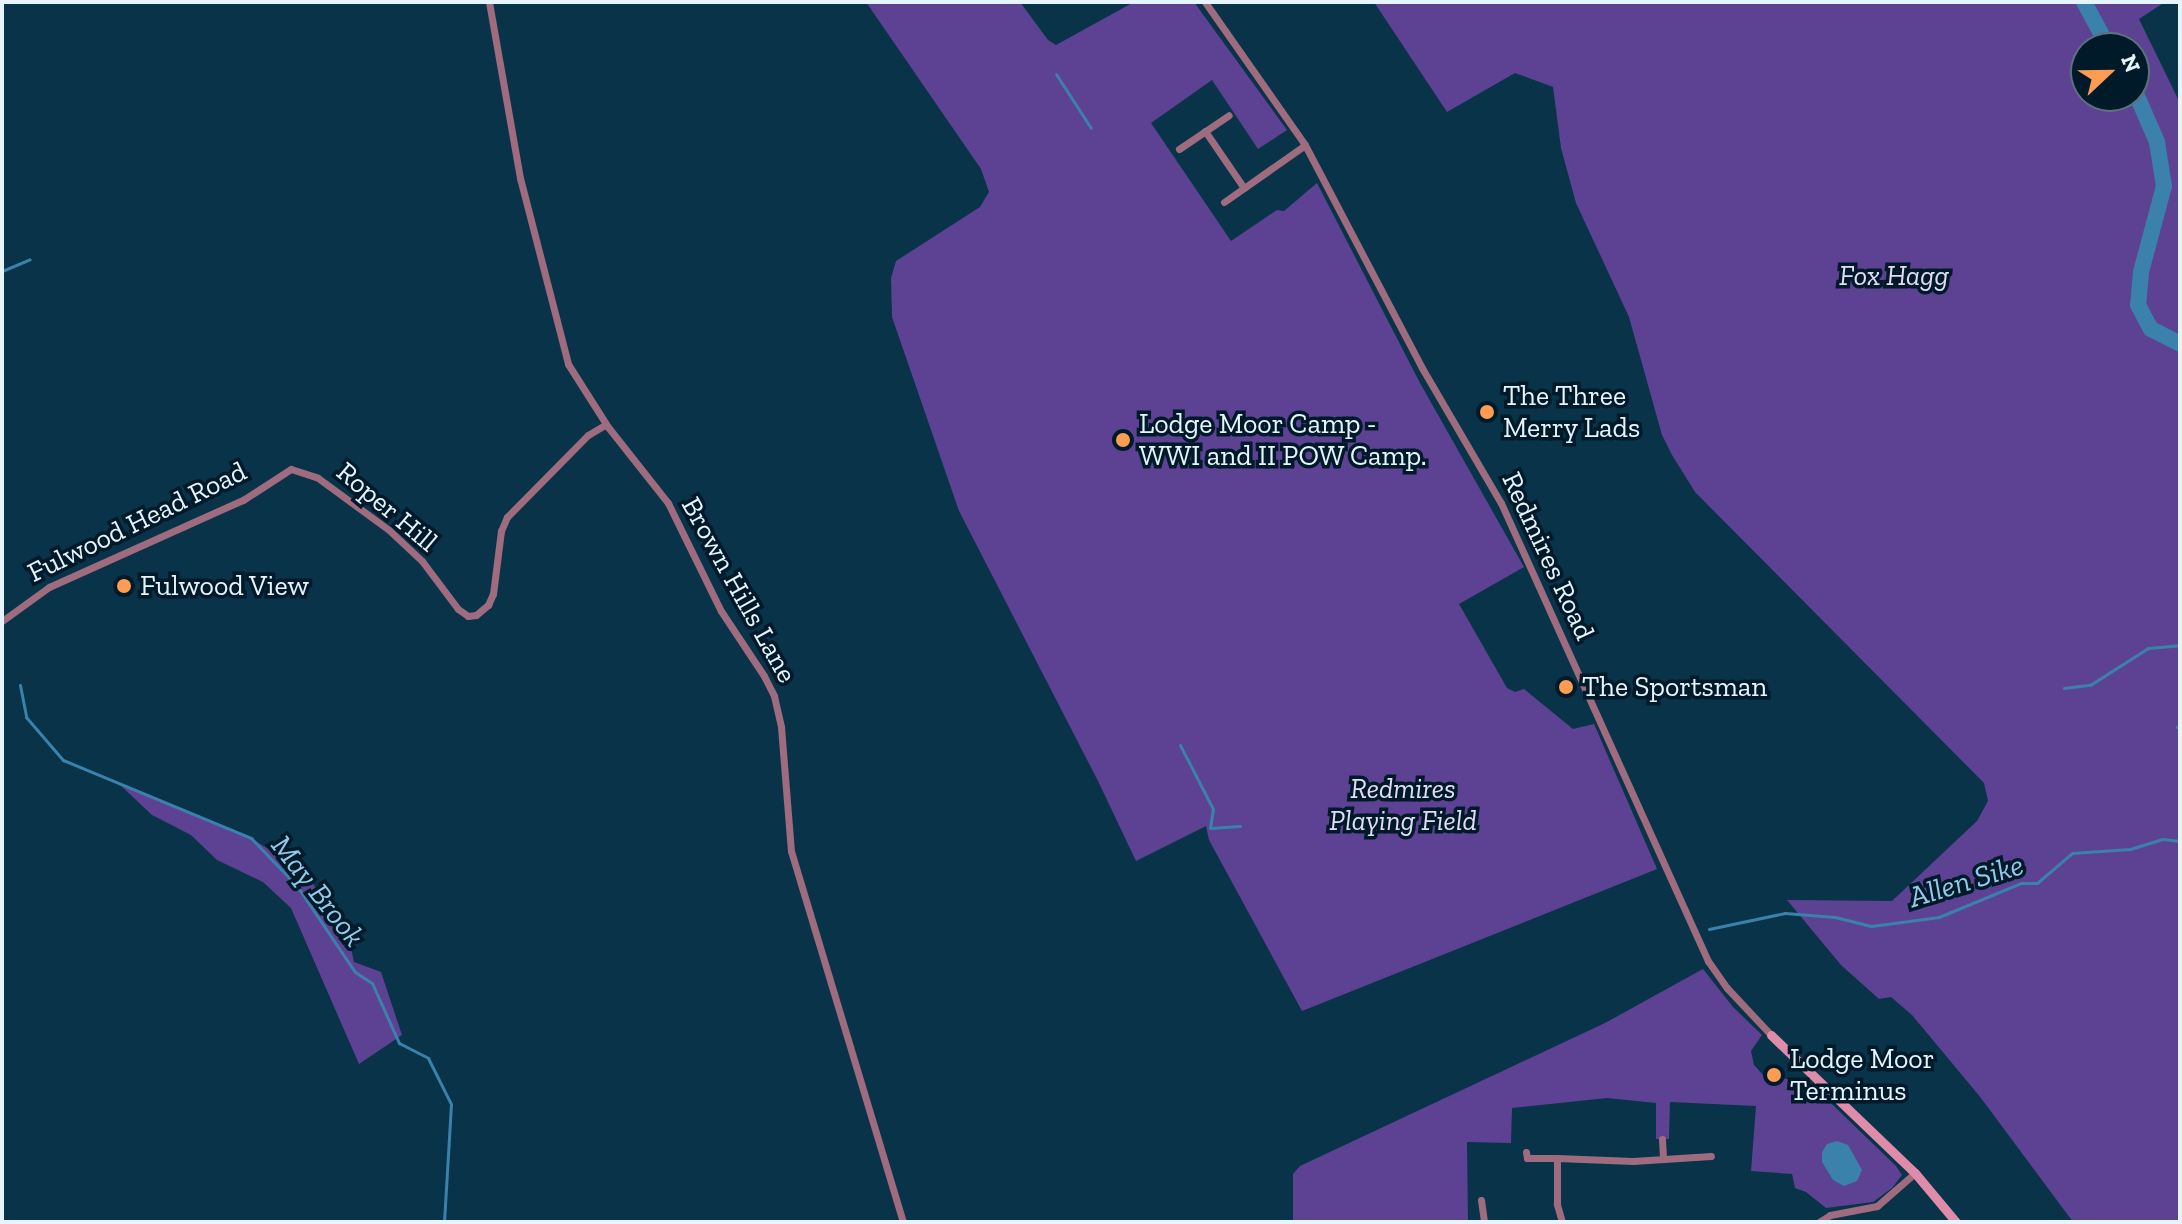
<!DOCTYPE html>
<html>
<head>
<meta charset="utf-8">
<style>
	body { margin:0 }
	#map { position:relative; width:2182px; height:1224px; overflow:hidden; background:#083349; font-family:"Zilla Slab",serif }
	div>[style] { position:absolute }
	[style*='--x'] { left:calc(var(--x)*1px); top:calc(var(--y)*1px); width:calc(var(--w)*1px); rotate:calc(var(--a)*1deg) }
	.green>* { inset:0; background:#5d4293 }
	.water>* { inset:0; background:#3a82ab }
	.stream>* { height:3px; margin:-1.5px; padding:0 1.5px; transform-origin:1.5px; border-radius:1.5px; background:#3a82ab }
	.river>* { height:16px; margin:-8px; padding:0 8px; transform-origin:8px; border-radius:8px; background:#3a82ab }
	.street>* { height:7px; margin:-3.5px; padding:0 3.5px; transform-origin:3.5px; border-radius:3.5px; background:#9f6b7e }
	.secondary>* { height:9px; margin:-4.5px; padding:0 4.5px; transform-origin:4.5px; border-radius:4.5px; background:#df8caa }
	.dots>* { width:22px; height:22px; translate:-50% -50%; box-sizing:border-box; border:4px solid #001a2a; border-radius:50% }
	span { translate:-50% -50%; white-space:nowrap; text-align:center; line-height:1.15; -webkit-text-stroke:7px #001a2a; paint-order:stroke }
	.park-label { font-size:28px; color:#e2dcf7; font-style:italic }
	.poi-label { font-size:28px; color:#e6f4fe }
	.left { translate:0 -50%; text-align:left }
	.street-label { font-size:28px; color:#e6f4fe }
	.water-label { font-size:30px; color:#92caec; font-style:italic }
	.frame { position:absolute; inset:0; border:4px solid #e6f4fe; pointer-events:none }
	.north { position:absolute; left:2070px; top:32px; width:80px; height:80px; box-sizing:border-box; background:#001a2a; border:2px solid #5c717f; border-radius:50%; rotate:68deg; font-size:22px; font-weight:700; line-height:32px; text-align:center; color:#e6f4fe }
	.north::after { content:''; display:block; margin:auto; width:28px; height:36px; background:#fc9d53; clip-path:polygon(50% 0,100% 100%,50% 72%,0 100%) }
</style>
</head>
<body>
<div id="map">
	<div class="green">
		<div style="clip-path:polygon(866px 2px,1020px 2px,1048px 40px,1056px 45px,1134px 2px,1194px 2px,1287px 130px,1258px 149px,1212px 80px,1151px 123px,1231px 241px,1277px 210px,1284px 211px,1317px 183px,1420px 383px,1524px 567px,1459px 604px,1507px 688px,1515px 692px,1524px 689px,1573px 729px,1594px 724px,1657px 869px,1302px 1011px,1209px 840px,1206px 826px,1136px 861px,1098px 781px,959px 511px,892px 317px,891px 278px,896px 261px,980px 207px,989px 192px,981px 169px)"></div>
		<div style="clip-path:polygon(evenodd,1374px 2px,2165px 2px,2139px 19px,2180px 103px,2180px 1222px,2073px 1222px,1981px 1098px,1912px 1015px,1891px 997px,1879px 999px,1841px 965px,1787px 900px,1892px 901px,1977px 821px,1988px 801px,1984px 783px,1695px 492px,1672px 455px,1662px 435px,1629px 317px,1576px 203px,1561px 148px,1553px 87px,1515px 73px,1447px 112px,1374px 2px,2086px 48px,2134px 48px,2134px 96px,2086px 96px,2086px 48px)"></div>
		<div style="clip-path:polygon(117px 782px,251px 838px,305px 872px,349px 938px,354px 962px,381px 972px,402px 1035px,359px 1064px,291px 908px,263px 882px,217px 860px,191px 835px,152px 815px)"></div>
		<div style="clip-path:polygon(1703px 969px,1733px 1007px,1762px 1035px,1751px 1051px,1754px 1065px,1763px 1075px,1810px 1083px,1896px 1166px,1902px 1175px,1892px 1188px,1873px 1202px,1826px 1208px,1806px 1192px,1795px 1188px,1792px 1174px,1751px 1171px,1756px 1106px,1670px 1102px,1669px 1139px,1656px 1139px,1656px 1103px,1607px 1098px,1512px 1108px,1511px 1143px,1467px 1142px,1468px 1222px,1293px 1222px,1293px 1174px,1300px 1166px,1605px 1023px)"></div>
	</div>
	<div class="water">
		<div style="clip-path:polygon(1837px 1141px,1848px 1145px,1862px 1170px,1857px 1181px,1844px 1186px,1833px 1180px,1822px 1162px,1822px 1152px,1827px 1144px)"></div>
	</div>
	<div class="stream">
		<div style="--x:1056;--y:74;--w:64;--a:57.1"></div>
		<div style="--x:2;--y:271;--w:30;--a:-23"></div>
		<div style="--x:20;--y:685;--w:33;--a:79"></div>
		<div style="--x:26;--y:717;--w:57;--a:49.3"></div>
		<div style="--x:63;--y:760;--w:204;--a:22.5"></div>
		<div style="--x:251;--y:838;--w:66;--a:46.2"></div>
		<div style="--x:297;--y:886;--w:104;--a:56"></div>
		<div style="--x:355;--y:972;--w:20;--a:33"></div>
		<div style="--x:372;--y:983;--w:66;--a:65.8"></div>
		<div style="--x:399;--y:1043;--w:33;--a:27"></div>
		<div style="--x:428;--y:1058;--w:51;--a:63.4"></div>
		<div style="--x:451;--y:1104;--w:118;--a:93.4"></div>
		<div style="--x:2064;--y:688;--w:26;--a:-7"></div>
		<div style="--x:2090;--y:685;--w:69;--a:-32.5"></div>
		<div style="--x:2148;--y:648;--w:32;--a:-5"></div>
		<div style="--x:2177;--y:727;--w:3;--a:-18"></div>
		<div style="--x:1180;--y:745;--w:72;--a:62.7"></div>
		<div style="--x:1213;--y:809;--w:19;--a:99"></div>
		<div style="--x:1210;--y:828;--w:30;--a:-4"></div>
		<div style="--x:1709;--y:929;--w:78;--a:-11.9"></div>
		<div style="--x:1785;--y:913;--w:50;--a:4.6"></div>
		<div style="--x:1835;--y:917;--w:37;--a:14"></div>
		<div style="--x:1871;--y:926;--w:69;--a:-7.5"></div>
		<div style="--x:1939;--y:917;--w:89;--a:-22.5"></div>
		<div style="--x:2021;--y:883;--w:16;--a:0"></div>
		<div style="--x:2037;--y:883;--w:46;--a:-40.6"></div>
		<div style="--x:2072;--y:853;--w:58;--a:-3.9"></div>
		<div style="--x:2130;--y:849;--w:34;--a:-17"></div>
		<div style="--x:2163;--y:839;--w:17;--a:7"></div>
	</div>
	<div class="river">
		<div style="--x:2084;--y:2;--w:52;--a:61.5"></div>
		<div style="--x:2134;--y:89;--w:58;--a:66.5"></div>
		<div style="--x:2157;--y:142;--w:45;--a:81"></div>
		<div style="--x:2164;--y:186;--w:89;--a:105"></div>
		<div style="--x:2141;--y:272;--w:33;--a:95"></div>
		<div style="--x:2138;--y:305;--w:27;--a:62"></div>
		<div style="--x:2151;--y:329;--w:33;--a:27"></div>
	</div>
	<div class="street">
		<div style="--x:489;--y:2;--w:179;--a:80"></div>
		<div style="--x:520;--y:178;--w:192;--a:75.5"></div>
		<div style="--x:568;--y:364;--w:75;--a:57.6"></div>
		<div style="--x:608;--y:427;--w:97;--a:51.7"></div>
		<div style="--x:668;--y:503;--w:120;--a:63.9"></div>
		<div style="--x:721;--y:611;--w:78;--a:56.5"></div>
		<div style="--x:764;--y:676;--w:22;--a:63"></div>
		<div style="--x:774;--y:696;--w:32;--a:77"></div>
		<div style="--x:781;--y:727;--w:124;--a:85.4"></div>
		<div style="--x:791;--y:851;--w:388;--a:73.2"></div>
		<div style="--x:1205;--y:2;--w:174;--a:55"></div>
		<div style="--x:1305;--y:145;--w:252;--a:62.3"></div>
		<div style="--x:1422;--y:368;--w:156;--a:59.7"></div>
		<div style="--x:1501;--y:503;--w:503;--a:65.68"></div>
		<div style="--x:1708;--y:961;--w:33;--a:55"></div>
		<div style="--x:1727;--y:988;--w:64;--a:46.9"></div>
		<div style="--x:1205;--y:131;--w:69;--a:55.6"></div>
		<div style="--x:1179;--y:149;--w:60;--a:-34.2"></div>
		<div style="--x:1224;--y:202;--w:99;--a:-35.1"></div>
		<div style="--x:2;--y:621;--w:58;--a:-35.9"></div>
		<div style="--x:49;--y:587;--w:213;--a:-24.2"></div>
		<div style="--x:243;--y:500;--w:57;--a:-32.9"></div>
		<div style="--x:291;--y:469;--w:28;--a:18"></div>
		<div style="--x:318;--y:478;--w:88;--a:36.2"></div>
		<div style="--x:389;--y:530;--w:45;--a:43.2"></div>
		<div style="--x:422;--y:561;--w:60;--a:53.1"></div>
		<div style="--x:458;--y:609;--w:12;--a:35"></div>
		<div style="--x:468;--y:616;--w:8;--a:-7"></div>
		<div style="--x:476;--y:615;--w:16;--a:-40"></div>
		<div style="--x:488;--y:605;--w:12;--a:-66"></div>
		<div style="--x:493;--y:594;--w:64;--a:-82.8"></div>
		<div style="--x:501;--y:531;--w:15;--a:-67"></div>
		<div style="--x:507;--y:517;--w:115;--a:-45.4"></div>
		<div style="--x:588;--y:435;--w:21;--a:-31"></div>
		<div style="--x:1662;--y:1139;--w:20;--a:87"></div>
		<div style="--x:1526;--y:1152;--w:6;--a:81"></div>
		<div style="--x:1527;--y:1158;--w:30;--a:0"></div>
		<div style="--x:1481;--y:1200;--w:22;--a:82"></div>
		<div style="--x:1562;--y:1222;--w:19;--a:-106"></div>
		<div style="--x:1557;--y:1204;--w:46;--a:-90"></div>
		<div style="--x:1557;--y:1158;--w:76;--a:2.3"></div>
		<div style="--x:1633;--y:1161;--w:78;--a:-3.7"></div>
		<div style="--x:1819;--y:1222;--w:13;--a:-32"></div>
		<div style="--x:1830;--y:1215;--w:48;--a:-10.8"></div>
		<div style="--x:1877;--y:1206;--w:50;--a:-41"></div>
	</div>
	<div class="secondary">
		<div style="--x:1771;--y:1035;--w:199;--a:43.8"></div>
		<div style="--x:1915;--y:1173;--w:64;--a:50.1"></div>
	</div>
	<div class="dots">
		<div style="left:1487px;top:412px;background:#fc9d53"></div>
		<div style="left:1123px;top:440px;background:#fc9d53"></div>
		<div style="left:124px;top:586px;background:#fc9d53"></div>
		<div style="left:1566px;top:687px;background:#fc9d53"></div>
		<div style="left:1774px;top:1075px;background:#fc9d53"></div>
	</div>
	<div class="park-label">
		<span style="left:1894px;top:276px">Fox Hagg</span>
		<span style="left:1403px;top:805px">Redmires<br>Playing Field</span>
	</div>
	<div class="poi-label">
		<span class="left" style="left:1503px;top:412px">The Three<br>Merry Lads</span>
		<span class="left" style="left:1139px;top:440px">Lodge Moor Camp -<br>WWI and II POW Camp.</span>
		<span class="left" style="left:140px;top:586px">Fulwood View</span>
		<span class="left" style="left:1582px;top:687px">The Sportsman</span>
		<span class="left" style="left:1790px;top:1075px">Lodge Moor<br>Terminus</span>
	</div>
	<div class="street-label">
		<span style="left:387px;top:507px;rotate:40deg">Roper Hill</span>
		<span style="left:137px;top:522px;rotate:-26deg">Fulwood Head Road</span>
		<span style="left:1548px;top:556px;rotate:65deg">Redmires Road</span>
		<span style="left:739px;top:590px;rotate:61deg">Brown Hills Lane</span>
	</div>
	<div class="water-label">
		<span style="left:1966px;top:881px;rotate:-17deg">Allen Sike</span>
		<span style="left:318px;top:891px;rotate:52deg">May Brook</span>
	</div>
	<div class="frame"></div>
	<div class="north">N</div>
</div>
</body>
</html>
